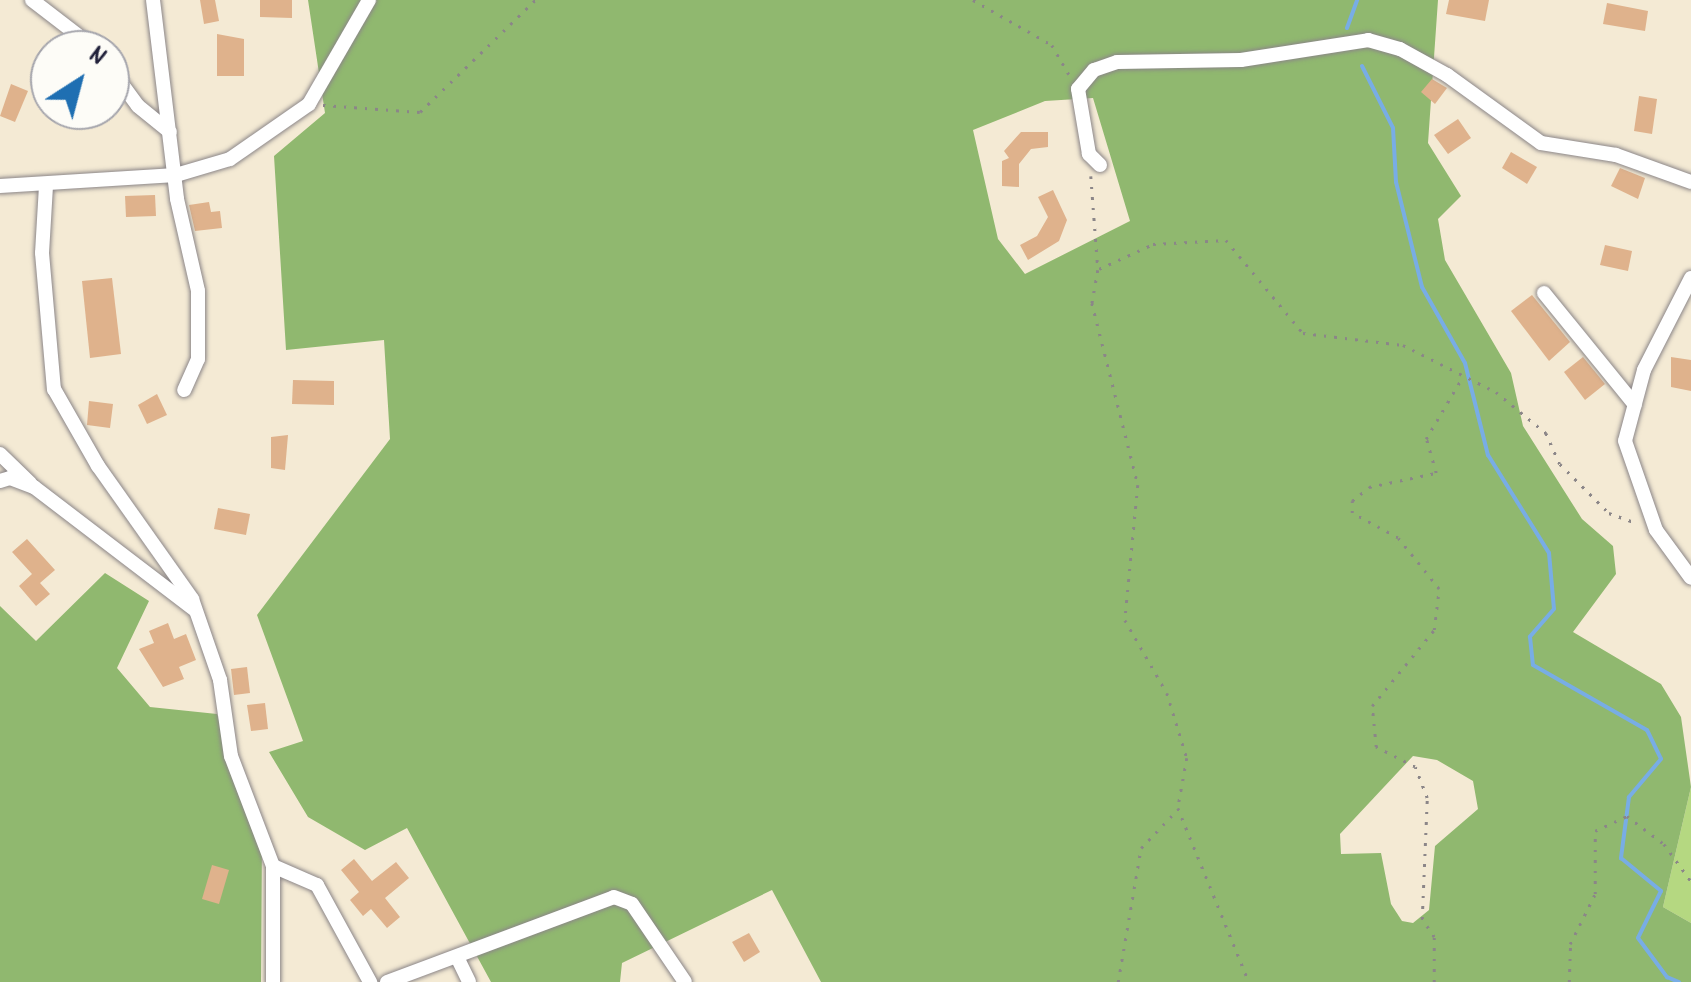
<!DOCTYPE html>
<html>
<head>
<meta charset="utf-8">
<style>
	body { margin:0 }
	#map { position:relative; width:1691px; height:982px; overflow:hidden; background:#f4ead4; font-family:Dekko,sans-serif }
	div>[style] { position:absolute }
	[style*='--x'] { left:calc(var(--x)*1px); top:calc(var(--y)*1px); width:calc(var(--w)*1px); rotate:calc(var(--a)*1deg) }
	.green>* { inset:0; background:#b5d881 }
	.forest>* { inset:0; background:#90b86f }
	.stream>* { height:4px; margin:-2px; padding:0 2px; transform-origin:2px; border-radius:2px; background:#78ade5 }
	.building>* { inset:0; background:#dfb28c }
	.path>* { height:2.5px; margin-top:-1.25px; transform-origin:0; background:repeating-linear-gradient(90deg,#8b8688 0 2.5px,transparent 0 10.5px) }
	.roads { filter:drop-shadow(0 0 2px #8b8688) drop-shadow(0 0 2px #8b8688) }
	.minor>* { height:14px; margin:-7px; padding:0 7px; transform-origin:7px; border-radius:7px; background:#fff }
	span { translate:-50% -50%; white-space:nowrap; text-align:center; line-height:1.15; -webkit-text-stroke:8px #fdfcf7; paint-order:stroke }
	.north { position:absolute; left:30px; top:30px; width:100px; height:100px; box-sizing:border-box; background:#fdfcf7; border:2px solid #a5a5ac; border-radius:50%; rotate:36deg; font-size:28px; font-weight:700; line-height:40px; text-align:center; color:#22223b }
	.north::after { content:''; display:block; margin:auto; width:35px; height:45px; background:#1f6fb2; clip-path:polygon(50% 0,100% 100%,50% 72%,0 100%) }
</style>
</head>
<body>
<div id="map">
	<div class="green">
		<div style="clip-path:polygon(1691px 787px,1691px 923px,1663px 907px)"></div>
	</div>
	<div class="forest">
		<div style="clip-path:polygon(evenodd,308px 0,1438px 0,1428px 143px,1461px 196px,1438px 219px,1445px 260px,1511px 373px,1523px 426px,1582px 519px,1613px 546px,1616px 574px,1573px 632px,1661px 684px,1681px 717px,1691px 787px,1663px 907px,1691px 923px,1691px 982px,821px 982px,772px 890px,622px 963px,620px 982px,491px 982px,407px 828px,365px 850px,308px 817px,269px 752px,303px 741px,257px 615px,390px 439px,384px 340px,286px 350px,274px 156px,325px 113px,308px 0,1093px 98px,1130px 221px,1025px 274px,998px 239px,973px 130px,1045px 101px,1093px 98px,308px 0,1413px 756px,1437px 760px,1473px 781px,1478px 809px,1435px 846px,1429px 910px,1413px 923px,1402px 921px,1391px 904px,1381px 853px,1341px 854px,1340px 834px,1413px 756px)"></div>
		<div style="clip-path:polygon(105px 573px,149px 601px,117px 668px,150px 707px,217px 714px,262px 839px,261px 982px,0 982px,0 606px,36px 641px)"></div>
	</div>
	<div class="stream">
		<div style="--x:1347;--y:28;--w:30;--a:-70"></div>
		<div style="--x:1362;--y:66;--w:69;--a:63.4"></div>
		<div style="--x:1393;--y:128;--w:54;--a:86.8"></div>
		<div style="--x:1396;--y:182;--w:108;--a:76.1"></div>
		<div style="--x:1422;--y:287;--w:87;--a:60.5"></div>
		<div style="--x:1465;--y:363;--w:95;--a:76"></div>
		<div style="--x:1488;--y:455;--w:115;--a:58.1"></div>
		<div style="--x:1549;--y:553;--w:56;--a:84.9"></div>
		<div style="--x:1554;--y:609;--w:37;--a:131"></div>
		<div style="--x:1530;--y:637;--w:28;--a:84"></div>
		<div style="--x:1533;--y:665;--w:131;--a:29.7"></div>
		<div style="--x:1647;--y:730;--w:32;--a:64"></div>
		<div style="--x:1661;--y:759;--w:50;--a:130.1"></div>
		<div style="--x:1629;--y:797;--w:62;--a:97.5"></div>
		<div style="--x:1621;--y:858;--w:52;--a:39.5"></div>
		<div style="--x:1661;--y:891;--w:52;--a:116.1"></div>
		<div style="--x:1638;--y:938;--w:49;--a:53.4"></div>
		<div style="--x:1667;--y:977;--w:13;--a:23"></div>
	</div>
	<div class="building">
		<div style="clip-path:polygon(200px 0,215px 0,219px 21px,204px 24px)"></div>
		<div style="clip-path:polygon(260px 0,292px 0,292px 18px,260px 17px)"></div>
		<div style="clip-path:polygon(1449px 0,1489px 0,1485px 21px,1446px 14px)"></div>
		<div style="clip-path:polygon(1607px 3px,1648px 11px,1645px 31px,1603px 24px)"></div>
		<div style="clip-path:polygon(217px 34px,244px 39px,244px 76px,217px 76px)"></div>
		<div style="clip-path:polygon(1432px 79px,1447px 88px,1435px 104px,1421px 92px)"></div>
		<div style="clip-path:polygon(11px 84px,28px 91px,15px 122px,0 116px)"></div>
		<div style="clip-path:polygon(1639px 96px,1657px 99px,1652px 134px,1634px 131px)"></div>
		<div style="clip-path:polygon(1458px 119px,1471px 138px,1448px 154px,1434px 135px)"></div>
		<div style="clip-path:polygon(1021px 132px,1048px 132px,1048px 147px,1031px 149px,1019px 164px,1019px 187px,1002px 186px,1002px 161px,1009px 158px,1004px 151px)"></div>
		<div style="clip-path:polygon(1511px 152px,1537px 167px,1527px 184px,1502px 168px)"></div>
		<div style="clip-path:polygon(1620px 168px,1645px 178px,1638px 199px,1611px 186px)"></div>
		<div style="clip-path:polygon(1053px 190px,1067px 220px,1059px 241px,1028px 260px,1020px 245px,1037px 236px,1048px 217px,1038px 197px)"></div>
		<div style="clip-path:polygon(155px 195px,156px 216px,126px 217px,125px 196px)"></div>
		<div style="clip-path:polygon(209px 202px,211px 212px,220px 211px,222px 228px,195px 231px,189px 205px)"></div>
		<div style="clip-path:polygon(1605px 245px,1632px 251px,1628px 271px,1600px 265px)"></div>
		<div style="clip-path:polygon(112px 278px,121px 354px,90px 358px,82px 281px)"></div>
		<div style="clip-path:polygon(1532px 295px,1570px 342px,1549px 361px,1511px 311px)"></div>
		<div style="clip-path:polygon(1583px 357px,1605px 384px,1585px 400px,1564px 372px)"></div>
		<div style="clip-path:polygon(1671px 357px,1691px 360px,1691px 391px,1671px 387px)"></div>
		<div style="clip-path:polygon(293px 380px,334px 381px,334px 405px,292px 404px)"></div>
		<div style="clip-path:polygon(157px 394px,167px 415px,147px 424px,138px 405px)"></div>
		<div style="clip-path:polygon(89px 401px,113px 404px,110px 428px,87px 425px)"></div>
		<div style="clip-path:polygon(288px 435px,285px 470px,271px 468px,271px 437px)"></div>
		<div style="clip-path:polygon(218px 508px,250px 514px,246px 535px,214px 529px)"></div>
		<div style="clip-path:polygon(27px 539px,55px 570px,40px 583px,50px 594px,36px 606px,19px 586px,32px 574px,12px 552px)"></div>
		<div style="clip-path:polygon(168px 623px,174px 639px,186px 634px,196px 660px,179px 667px,184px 679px,163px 687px,139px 649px,154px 643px,149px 631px)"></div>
		<div style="clip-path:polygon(247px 667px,250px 693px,234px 695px,231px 669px)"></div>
		<div style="clip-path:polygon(265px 703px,268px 729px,251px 731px,247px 705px)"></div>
		<div style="clip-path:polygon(354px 859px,372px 881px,396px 862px,409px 878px,385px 898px,400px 917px,387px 928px,371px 909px,363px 916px,350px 900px,359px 892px,341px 870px)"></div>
		<div style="clip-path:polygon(212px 865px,229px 870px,219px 904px,202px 899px)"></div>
		<div style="clip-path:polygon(749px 933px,760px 952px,744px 962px,732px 942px)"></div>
	</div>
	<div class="path">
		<div style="--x:973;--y:0;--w:91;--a:29.7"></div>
		<div style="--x:1052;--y:45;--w:34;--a:60"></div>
		<div style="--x:323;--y:105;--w:97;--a:4.1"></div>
		<div style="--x:420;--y:112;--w:161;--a:-44.2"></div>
		<div style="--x:1091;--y:176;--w:94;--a:85.7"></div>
		<div style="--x:1098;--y:270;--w:34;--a:100"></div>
		<div style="--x:1092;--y:303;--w:188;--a:75.8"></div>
		<div style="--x:1138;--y:485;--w:136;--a:95.5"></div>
		<div style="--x:1125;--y:620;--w:84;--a:60.1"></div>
		<div style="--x:1167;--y:693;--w:68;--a:72.9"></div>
		<div style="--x:1187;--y:758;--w:51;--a:100.2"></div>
		<div style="--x:1178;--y:808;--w:188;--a:67.8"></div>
		<div style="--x:1099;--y:269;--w:60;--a:-24.8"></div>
		<div style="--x:1153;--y:244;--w:73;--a:-3.1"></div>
		<div style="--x:1226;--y:240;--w:121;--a:50.4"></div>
		<div style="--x:1303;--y:333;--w:101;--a:6.8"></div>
		<div style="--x:1403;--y:345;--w:104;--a:26.8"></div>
		<div style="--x:1496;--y:392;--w:65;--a:39.4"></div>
		<div style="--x:1546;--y:433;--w:34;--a:66"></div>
		<div style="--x:1560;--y:464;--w:69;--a:45"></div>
		<div style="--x:1609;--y:513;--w:30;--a:20"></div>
		<div style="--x:1118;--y:982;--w:136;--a:-80.3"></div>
		<div style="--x:1141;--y:848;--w:52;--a:-46.5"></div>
		<div style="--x:1434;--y:982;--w:45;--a:-90"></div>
		<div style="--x:1434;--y:937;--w:22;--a:-124"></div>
		<div style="--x:1422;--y:919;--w:121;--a:-87.6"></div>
		<div style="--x:1427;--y:798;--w:33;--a:-111"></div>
		<div style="--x:1415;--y:767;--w:44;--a:-152.9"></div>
		<div style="--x:1376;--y:747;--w:41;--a:-95.6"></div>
		<div style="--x:1372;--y:706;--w:98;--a:-50.8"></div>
		<div style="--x:1434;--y:630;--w:41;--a:-83"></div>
		<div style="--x:1439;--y:589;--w:65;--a:-128.8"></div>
		<div style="--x:1398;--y:538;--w:52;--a:-151.5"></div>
		<div style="--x:1352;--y:513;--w:12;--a:-90"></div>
		<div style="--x:1352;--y:501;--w:22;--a:-39"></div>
		<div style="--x:1369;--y:487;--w:68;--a:-11.8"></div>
		<div style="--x:1436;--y:473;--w:35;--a:-106"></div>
		<div style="--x:1426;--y:439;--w:71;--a:-59.5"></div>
		<div style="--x:1569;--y:982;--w:38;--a:-88"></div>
		<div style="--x:1570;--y:944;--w:56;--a:-63.4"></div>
		<div style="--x:1595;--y:894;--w:63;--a:-90"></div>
		<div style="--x:1595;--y:831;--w:35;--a:-25"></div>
		<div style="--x:1627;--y:816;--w:46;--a:37.1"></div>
		<div style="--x:1664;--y:844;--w:46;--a:53.9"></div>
	</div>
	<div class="roads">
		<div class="minor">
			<div style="--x:32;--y:0;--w:82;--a:37.6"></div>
			<div style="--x:153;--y:0;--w:200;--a:83.1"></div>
			<div style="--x:177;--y:199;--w:94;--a:77.1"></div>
			<div style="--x:198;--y:291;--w:68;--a:90"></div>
			<div style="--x:198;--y:359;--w:34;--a:114"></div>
			<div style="--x:110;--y:68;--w:47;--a:53.6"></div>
			<div style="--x:138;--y:106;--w:41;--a:39.1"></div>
			<div style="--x:1100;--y:165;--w:16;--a:-135"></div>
			<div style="--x:1089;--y:154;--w:66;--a:-99.6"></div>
			<div style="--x:1078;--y:89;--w:25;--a:-50"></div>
			<div style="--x:1094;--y:70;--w:24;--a:-19"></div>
			<div style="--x:1117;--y:62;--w:124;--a:-0.9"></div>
			<div style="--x:1241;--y:60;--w:129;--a:-8.9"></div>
			<div style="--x:1368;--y:40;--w:33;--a:16"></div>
			<div style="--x:1400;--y:49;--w:54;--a:29"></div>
			<div style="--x:1447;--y:75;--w:116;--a:35.9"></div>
			<div style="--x:1541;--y:143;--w:76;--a:9.1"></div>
			<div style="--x:1616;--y:155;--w:80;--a:19.8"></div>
			<div style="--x:0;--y:186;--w:176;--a:-3.6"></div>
			<div style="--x:176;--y:175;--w:56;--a:-16.5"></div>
			<div style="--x:230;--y:159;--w:96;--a:-34.8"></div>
			<div style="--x:309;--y:104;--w:120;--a:-60"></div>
			<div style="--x:46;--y:186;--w:67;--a:93.4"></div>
			<div style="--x:42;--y:253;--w:137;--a:85"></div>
			<div style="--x:54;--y:389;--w:89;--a:60.3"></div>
			<div style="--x:98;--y:466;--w:163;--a:54.7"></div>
			<div style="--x:192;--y:599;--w:86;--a:70.9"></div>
			<div style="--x:220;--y:680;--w:77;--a:81.8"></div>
			<div style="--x:231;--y:756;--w:118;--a:69.1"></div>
			<div style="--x:273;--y:866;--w:48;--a:23.4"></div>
			<div style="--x:317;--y:885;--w:111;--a:61.3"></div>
			<div style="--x:1691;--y:278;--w:103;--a:117.1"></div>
			<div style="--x:1644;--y:370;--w:73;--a:105"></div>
			<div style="--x:1625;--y:441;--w:94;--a:70.8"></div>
			<div style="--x:1656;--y:530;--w:59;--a:53.9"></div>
			<div style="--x:1544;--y:293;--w:144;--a:50.9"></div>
			<div style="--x:0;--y:454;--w:42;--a:44"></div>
			<div style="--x:0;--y:481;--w:10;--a:-17"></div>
			<div style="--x:10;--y:478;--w:26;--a:21"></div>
			<div style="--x:34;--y:487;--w:203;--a:37.4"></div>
			<div style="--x:458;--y:959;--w:25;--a:64"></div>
			<div style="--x:273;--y:982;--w:116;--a:-90"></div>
			<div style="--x:387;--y:982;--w:242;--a:-20.5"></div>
			<div style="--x:614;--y:897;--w:19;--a:21"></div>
			<div style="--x:632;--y:904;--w:94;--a:55.8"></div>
		</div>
	</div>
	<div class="north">N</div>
</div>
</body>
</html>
